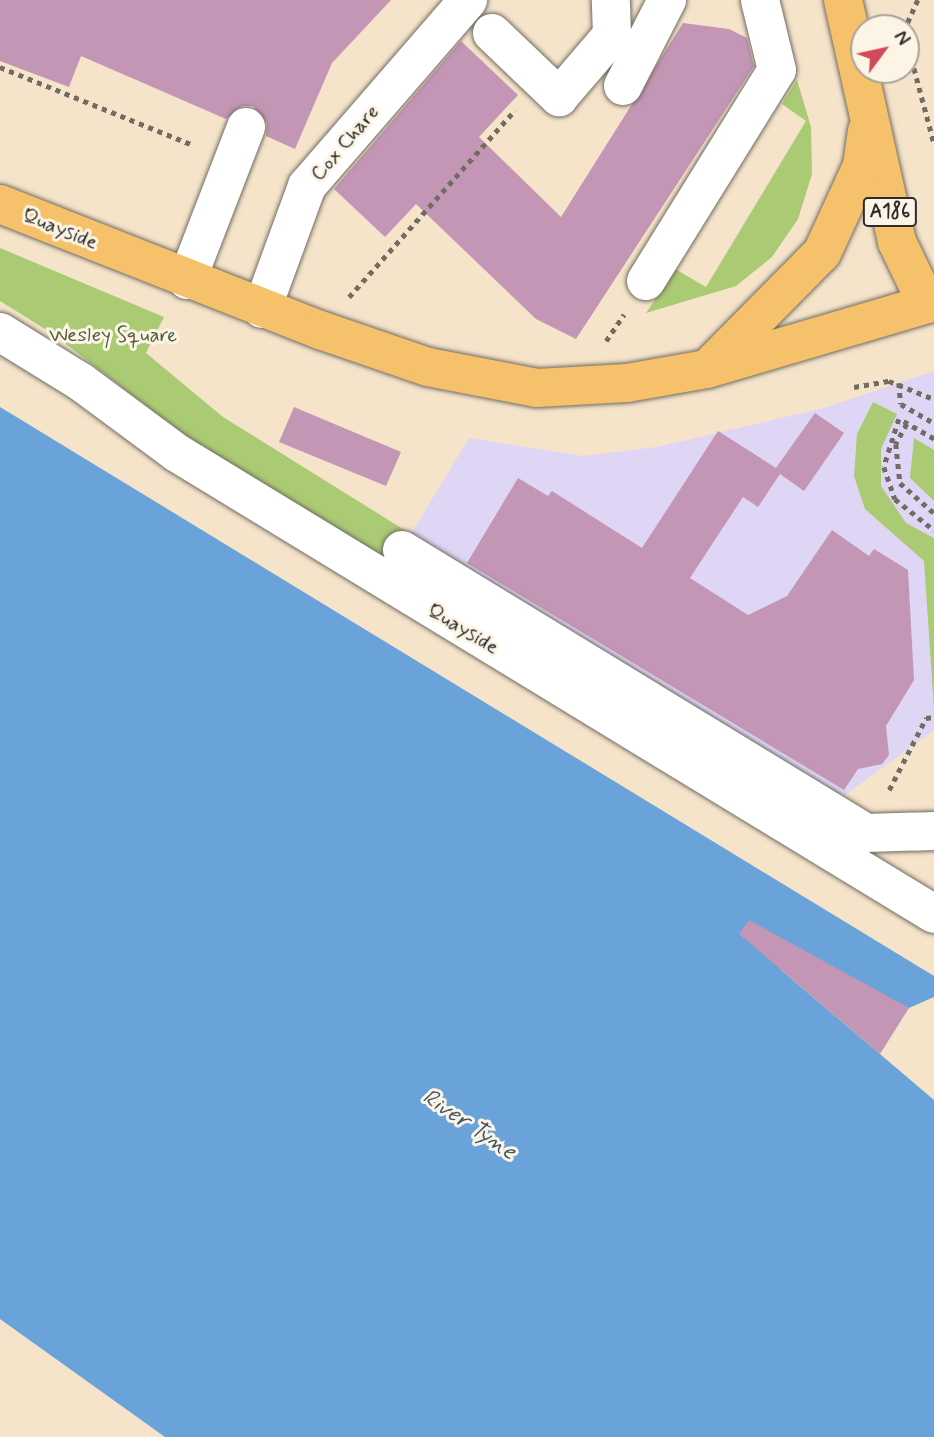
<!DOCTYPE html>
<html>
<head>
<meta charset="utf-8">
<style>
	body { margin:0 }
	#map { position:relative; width:934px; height:1437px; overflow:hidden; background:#f5e4ca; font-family:Mynerve,sans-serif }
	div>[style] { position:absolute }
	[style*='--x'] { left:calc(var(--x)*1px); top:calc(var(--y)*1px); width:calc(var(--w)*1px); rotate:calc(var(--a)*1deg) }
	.built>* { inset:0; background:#dfd5f5 }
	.green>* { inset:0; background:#aacb73 }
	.water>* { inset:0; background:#69a3d9 }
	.pier>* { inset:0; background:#f5e4ca }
	.building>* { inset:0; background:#c396b5 }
	.path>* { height:4.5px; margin-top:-2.25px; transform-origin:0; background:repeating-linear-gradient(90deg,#726c63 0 5px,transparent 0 10px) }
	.roads { filter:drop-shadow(0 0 2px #726c63) drop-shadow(0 0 2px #726c63) }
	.minor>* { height:38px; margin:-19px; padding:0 19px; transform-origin:19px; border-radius:19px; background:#fff }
	.major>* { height:38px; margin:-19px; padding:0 19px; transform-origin:19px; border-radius:19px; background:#f5c16b }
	span { translate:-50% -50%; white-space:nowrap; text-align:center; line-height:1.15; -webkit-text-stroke:6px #fcf5e5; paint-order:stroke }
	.shield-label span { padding:2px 5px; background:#fcf5e5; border:2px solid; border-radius:5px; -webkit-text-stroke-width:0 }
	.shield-label { font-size:19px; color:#2b2b2b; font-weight:700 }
	.street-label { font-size:21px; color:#2b2b2b }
	.park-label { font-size:21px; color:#515b41 }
	.water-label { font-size:23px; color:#415568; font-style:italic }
	.north { position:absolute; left:850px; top:14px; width:70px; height:70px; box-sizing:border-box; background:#fcf5e5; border:2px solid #a8a49b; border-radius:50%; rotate:57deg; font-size:19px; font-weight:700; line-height:28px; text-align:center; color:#2b2b2b }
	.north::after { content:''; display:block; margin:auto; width:24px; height:32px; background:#d1495b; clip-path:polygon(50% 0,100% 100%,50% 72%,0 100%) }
</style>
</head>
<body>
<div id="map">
	<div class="built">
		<div style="clip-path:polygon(934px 371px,934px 730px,837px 801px,411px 534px,469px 438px,583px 456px,657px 447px,824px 408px)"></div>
	</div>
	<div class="green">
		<div style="clip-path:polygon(797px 80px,811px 127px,812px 174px,798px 219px,772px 257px,736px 286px,646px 313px,675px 269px,706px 287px,806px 121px,782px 104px)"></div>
		<div style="clip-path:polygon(0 248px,164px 317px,146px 353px,223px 417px,411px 534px,392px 565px,211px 456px,53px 334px,0 301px)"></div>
		<div style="clip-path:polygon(873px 402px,897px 414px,881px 449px,881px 486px,906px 523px,934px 538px,934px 709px,924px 561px,865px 509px,854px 476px,857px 434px)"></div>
		<div style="clip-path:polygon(914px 438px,934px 450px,934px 501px,910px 478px)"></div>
	</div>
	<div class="water">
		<div style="clip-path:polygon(0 407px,934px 976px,934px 1437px,165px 1437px,0 1319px)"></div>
	</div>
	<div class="pier">
		<div style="clip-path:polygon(780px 969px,909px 1008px,934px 997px,934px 1100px)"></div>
	</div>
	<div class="building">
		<div style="clip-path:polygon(0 0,391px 0,332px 63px,295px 149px,266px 136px,267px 123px,253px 106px,242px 106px,226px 119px,81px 56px,69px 87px,0 61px)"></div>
		<div style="clip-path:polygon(683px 23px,729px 29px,747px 38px,754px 66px,576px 339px,536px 319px,416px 204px,385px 237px,334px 189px,461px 41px,518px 95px,479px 137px,561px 217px)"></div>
		<div style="clip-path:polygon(294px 407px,401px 452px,386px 486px,279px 442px)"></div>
		<div style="clip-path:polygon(815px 413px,844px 433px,804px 491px,780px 474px,758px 507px,743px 497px,690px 578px,748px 615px,787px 596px,832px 530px,869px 556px,874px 549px,908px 570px,914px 680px,886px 726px,889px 755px,882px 764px,858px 769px,844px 790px,467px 563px,518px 478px,548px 496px,552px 491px,642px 548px,718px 431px,776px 468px)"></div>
		<div style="clip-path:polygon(749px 920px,909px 1008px,880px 1054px,739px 934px)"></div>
	</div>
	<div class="path">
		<div style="--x:918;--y:0;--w:27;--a:114"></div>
		<div style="--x:907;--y:25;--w:24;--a:85"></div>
		<div style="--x:909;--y:49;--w:97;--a:75.1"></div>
		<div style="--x:0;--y:67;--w:208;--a:22"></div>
		<div style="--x:349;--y:297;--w:250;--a:-48.4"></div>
		<div style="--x:606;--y:341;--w:32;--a:-56"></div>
		<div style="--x:899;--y:383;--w:21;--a:85"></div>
		<div style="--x:901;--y:404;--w:38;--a:30"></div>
		<div style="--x:854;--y:387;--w:36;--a:-10"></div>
		<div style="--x:889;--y:381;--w:48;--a:21.8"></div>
		<div style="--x:907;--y:424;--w:23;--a:119"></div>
		<div style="--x:896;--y:444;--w:39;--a:84"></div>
		<div style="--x:900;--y:483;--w:45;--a:41.4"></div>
		<div style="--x:934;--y:439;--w:40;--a:-150.3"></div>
		<div style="--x:899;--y:419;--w:50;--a:107.4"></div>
		<div style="--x:884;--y:467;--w:34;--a:71"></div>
		<div style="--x:895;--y:499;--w:50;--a:38.5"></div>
		<div style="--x:889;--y:790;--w:81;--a:-62.8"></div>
		<div style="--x:926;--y:718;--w:8;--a:-7"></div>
	</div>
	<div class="roads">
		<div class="minor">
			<div style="--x:492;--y:33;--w:93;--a:43.7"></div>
			<div style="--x:559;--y:97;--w:82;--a:-49.5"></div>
			<div style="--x:612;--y:35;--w:35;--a:-92"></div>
			<div style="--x:623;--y:86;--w:97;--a:-62.9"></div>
			<div style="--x:187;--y:280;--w:164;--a:-68.9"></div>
			<div style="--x:646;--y:281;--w:248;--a:-58.2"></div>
			<div style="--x:777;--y:70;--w:72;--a:-103.7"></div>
			<div style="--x:262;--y:309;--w:131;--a:-69.9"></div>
			<div style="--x:307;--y:186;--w:246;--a:-49.1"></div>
			<div style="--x:0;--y:332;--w:95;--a:31.7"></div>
			<div style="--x:81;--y:382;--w:119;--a:36.5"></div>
			<div style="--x:177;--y:453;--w:886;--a:31.34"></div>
			<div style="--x:402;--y:550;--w:543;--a:31.38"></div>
			<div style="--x:866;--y:833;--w:68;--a:-1.7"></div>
		</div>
		<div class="major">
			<div style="--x:843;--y:0;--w:248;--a:77.4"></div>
			<div style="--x:897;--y:242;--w:69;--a:64.2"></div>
			<div style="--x:0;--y:204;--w:344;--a:21.5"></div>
			<div style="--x:320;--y:330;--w:114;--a:18.9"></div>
			<div style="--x:428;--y:367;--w:111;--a:10.9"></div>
			<div style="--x:537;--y:388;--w:90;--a:-3.2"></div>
			<div style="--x:627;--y:383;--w:81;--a:-9.9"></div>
			<div style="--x:707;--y:369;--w:237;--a:-16.4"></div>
			<div style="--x:711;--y:365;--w:158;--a:-45.3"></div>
			<div style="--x:822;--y:253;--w:96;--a:-65.3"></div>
			<div style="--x:862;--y:166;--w:35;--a:-82"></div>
		</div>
	</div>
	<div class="shield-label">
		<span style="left:890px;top:212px">A186</span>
	</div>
	<div class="street-label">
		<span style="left:345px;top:143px;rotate:-49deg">Cox Chare</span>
		<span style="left:60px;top:229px;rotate:22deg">Quayside</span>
		<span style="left:463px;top:629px;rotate:31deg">Quayside</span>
	</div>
	<div class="park-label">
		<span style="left:113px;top:335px">Wesley Square</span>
	</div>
	<div class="water-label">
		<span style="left:469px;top:1125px;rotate:34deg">River Tyne</span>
	</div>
	<div class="north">N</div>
</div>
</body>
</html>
